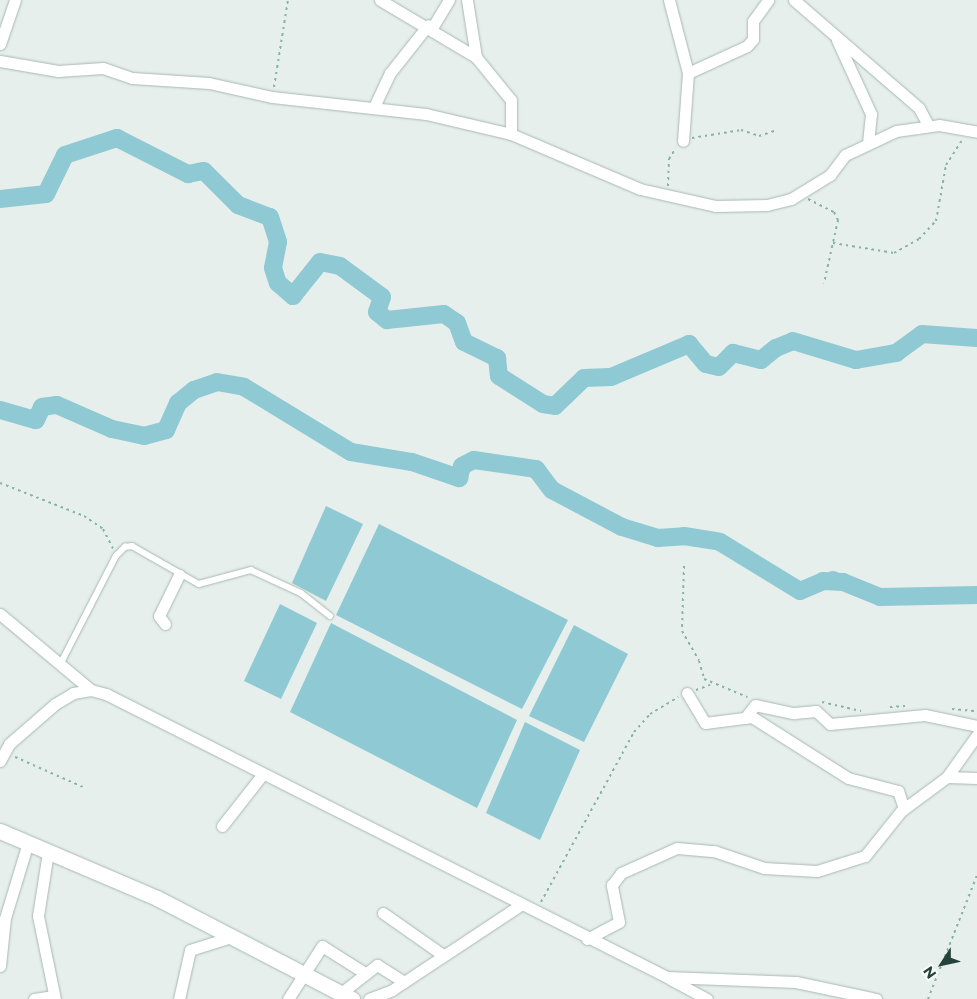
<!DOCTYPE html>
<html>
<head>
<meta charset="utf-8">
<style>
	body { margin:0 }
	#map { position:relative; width:977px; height:999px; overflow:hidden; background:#e6efeb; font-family:Montserrat,sans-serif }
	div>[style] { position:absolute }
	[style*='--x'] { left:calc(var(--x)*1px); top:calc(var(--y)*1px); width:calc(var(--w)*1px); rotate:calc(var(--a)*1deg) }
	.water>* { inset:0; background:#8ec9d4 }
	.round { border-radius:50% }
	.river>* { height:18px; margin:-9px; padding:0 9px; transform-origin:9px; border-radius:9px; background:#8ec9d4 }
	.path>* { height:2px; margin-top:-1px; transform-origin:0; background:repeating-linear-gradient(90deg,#86b3a5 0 2.5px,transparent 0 6.5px) }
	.roads { filter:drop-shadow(0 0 1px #a8b8b2) drop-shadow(0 0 1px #a8b8b2) }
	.lane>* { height:5.5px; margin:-2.75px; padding:0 2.75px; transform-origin:2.75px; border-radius:2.75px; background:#fff }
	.street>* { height:11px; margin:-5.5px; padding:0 5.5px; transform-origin:5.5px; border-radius:5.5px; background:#fff }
	.secondary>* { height:15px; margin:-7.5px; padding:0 7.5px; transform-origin:7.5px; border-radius:7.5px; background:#fff }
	span { translate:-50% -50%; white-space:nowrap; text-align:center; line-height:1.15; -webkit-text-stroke:4px #f7fbf9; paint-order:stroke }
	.north { position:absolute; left:917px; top:939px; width:50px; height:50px; -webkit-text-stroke:4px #f7fbf9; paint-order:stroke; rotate:235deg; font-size:14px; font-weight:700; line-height:20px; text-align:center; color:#24423a }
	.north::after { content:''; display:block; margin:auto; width:18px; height:22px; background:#24423a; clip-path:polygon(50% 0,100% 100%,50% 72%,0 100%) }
</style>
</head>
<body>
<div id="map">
	<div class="water">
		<div style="clip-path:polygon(326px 506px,363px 524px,326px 601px,292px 583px)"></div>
		<div style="clip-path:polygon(379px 524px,568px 620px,522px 709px,336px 615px)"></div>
		<div class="round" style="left:825px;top:571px;width:16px;height:16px"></div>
		<div style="clip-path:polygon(280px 604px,317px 623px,281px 699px,244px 681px)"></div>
		<div style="clip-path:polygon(331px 623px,517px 720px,477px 808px,290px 712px)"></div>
		<div style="clip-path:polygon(574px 625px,628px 654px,584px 742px,529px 716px)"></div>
		<div style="clip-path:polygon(525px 722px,580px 750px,540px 840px,486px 813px)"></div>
	</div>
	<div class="river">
		<div style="--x:0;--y:199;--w:46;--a:-6.2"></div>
		<div style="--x:46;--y:194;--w:43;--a:-64"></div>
		<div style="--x:65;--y:155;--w:55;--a:-18.1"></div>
		<div style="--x:117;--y:138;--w:80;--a:26.9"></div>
		<div style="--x:188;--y:174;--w:16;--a:-11"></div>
		<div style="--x:204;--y:171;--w:48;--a:45"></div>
		<div style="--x:238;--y:205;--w:34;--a:21"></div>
		<div style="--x:270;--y:217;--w:26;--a:72"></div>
		<div style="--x:278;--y:242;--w:26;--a:101"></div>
		<div style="--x:273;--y:268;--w:16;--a:72"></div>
		<div style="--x:278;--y:283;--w:20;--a:41"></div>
		<div style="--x:293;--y:296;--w:43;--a:-51.5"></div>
		<div style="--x:320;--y:262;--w:20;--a:11"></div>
		<div style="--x:340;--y:266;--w:52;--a:36.4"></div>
		<div style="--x:382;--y:297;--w:16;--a:108"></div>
		<div style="--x:377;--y:312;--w:13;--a:39"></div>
		<div style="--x:387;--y:320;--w:57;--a:-6"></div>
		<div style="--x:444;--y:314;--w:16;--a:35"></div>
		<div style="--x:457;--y:323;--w:20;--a:70"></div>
		<div style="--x:464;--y:342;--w:37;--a:26"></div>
		<div style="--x:497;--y:358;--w:18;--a:84"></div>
		<div style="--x:499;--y:376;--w:52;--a:32.5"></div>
		<div style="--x:543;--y:404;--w:12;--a:9"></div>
		<div style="--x:555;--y:406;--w:40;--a:-44"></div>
		<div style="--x:584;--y:378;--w:27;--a:-2"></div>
		<div style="--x:611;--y:377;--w:85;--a:-22.9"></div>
		<div style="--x:689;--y:344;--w:26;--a:50"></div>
		<div style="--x:706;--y:364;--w:13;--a:13"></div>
		<div style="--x:719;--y:367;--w:20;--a:-45"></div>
		<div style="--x:733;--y:353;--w:29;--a:14"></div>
		<div style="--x:761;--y:360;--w:19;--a:-39"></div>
		<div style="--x:776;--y:348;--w:18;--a:-22"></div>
		<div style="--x:793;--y:341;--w:66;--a:16.8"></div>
		<div style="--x:856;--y:360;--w:41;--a:-9.9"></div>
		<div style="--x:896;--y:353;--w:32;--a:-36"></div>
		<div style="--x:922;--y:334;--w:55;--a:4.2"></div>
		<div style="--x:0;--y:410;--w:37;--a:16"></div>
		<div style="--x:36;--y:420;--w:14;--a:-65"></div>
		<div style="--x:42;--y:407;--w:15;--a:-8"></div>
		<div style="--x:57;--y:405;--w:60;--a:23.6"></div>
		<div style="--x:112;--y:429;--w:33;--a:12"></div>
		<div style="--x:144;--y:436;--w:23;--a:-15"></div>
		<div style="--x:166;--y:430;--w:30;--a:-66"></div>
		<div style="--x:178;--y:403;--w:21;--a:-39"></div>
		<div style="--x:194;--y:390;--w:24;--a:-19"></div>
		<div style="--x:217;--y:382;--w:27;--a:10"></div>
		<div style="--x:244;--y:387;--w:125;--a:31.3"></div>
		<div style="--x:351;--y:452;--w:62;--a:9.3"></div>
		<div style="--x:412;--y:462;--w:50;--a:18.8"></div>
		<div style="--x:459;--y:478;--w:12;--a:-76"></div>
		<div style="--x:462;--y:466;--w:13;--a:-27"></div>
		<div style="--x:474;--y:460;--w:63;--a:8.3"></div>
		<div style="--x:536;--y:469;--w:26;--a:53"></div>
		<div style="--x:552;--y:490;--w:79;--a:27.9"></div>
		<div style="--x:622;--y:527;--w:38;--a:17"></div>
		<div style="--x:658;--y:538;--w:26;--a:-4"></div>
		<div style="--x:684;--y:536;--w:36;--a:9"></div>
		<div style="--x:720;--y:542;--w:94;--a:31.5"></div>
		<div style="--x:800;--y:591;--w:25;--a:-23"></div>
		<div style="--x:823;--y:581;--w:20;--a:3"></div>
		<div style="--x:843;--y:582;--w:40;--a:22"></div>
		<div style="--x:880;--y:597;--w:97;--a:-1.2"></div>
	</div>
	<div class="path">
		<div style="--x:274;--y:87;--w:88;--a:-80.9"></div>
		<div style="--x:692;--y:138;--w:50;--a:-9.3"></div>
		<div style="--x:741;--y:130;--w:19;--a:18"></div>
		<div style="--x:759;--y:136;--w:16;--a:-18"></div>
		<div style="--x:668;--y:186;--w:27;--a:-88"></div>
		<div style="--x:669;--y:159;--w:13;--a:-58"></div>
		<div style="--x:808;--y:199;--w:29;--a:27"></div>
		<div style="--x:834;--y:212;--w:9;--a:63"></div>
		<div style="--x:838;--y:220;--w:65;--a:102.5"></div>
		<div style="--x:833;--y:243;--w:62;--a:9.3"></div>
		<div style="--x:894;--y:253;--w:29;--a:-29"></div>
		<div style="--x:919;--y:239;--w:25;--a:-47"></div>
		<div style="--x:936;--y:221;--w:57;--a:-79.9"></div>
		<div style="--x:946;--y:165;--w:31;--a:-57"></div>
		<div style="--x:0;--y:483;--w:90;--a:21.4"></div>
		<div style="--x:84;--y:516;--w:23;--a:34"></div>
		<div style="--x:103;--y:529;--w:22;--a:63"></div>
		<div style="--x:684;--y:566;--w:65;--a:91.8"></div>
		<div style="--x:682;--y:631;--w:34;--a:60"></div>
		<div style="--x:699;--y:661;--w:19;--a:74"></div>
		<div style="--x:704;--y:679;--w:47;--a:22.7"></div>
		<div style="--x:696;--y:690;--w:15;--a:-20"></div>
		<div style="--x:822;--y:702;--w:40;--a:13"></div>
		<div style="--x:890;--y:707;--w:15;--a:-4"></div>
		<div style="--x:952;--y:709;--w:25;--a:5"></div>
		<div style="--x:15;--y:757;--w:74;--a:23.8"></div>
		<div style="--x:541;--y:902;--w:194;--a:-61.3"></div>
		<div style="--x:634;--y:732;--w:24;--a:-48"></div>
		<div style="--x:650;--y:714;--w:33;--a:-31"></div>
		<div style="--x:928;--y:999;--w:133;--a:-68.4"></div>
	</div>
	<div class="roads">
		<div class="lane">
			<div style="--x:61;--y:663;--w:120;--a:-62.8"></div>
			<div style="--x:116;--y:556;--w:13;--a:-45"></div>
			<div style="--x:125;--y:547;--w:7;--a:-8"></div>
			<div style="--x:132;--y:546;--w:77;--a:29.6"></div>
			<div style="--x:199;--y:584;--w:54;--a:-15.1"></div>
			<div style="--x:251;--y:570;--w:55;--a:24.7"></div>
			<div style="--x:301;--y:593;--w:37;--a:38"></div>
		</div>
		<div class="street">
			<div style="--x:380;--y:0;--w:112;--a:30.7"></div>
			<div style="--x:476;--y:57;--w:55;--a:50.9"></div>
			<div style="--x:511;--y:100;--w:34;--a:90"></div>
			<div style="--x:467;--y:0;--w:58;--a:81"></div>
			<div style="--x:669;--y:0;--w:75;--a:75.4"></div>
			<div style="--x:688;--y:73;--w:68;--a:94.2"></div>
			<div style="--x:794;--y:0;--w:165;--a:40.8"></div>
			<div style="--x:919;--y:108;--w:19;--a:62"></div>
			<div style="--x:432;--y:28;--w:33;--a:-59"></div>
			<div style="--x:837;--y:40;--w:81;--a:65.3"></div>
			<div style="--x:871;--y:114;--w:29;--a:96"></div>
			<div style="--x:0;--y:44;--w:46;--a:-71.2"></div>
			<div style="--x:0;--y:61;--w:59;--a:9.8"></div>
			<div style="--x:58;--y:71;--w:45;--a:-3.8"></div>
			<div style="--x:103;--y:68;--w:31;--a:19"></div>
			<div style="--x:132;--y:78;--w:77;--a:3.7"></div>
			<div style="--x:209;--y:83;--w:65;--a:12.5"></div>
			<div style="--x:272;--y:97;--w:155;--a:6.3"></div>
			<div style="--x:426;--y:114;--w:87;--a:13.2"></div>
			<div style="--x:511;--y:134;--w:140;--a:23.1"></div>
			<div style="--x:640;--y:189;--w:78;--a:12.6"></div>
			<div style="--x:716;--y:206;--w:51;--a:-1.1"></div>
			<div style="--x:767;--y:205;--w:25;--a:-14"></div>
			<div style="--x:791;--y:199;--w:46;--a:-31.6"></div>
			<div style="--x:830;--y:175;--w:25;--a:-53"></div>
			<div style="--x:845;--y:155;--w:56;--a:-25.2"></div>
			<div style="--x:896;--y:131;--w:43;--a:-7.9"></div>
			<div style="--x:939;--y:125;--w:39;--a:10"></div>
			<div style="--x:688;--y:73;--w:65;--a:-24.6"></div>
			<div style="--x:747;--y:46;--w:9;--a:-49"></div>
			<div style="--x:753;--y:39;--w:18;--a:-90"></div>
			<div style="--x:753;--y:21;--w:26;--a:-54"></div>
			<div style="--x:374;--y:107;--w:38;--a:-65"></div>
			<div style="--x:390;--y:73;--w:61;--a:-51.6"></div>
			<div style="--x:0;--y:614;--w:119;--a:39.9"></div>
			<div style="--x:165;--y:624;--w:10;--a:-127"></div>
			<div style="--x:159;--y:616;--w:46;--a:-64"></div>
			<div style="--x:687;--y:693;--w:35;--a:59"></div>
			<div style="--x:705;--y:723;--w:47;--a:-7.3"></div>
			<div style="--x:752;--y:717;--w:114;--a:32.4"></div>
			<div style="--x:848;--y:778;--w:52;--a:14.6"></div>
			<div style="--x:898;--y:791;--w:18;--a:71"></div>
			<div style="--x:745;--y:718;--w:16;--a:-52"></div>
			<div style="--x:755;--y:705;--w:40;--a:12"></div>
			<div style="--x:794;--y:713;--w:22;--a:-5"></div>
			<div style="--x:816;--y:711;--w:19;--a:43"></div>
			<div style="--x:830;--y:724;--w:95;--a:-5.4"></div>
			<div style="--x:925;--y:715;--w:53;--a:11.9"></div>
			<div style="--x:0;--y:761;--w:19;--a:-62"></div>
			<div style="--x:9;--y:744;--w:61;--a:-41"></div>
			<div style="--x:55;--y:704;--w:21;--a:-31"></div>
			<div style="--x:73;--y:693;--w:18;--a:-9"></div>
			<div style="--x:91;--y:690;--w:16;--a:15"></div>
			<div style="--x:106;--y:694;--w:628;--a:26.77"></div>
			<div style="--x:667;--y:977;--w:129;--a:2.2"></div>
			<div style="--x:796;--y:982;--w:82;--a:12"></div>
			<div style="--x:947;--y:777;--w:52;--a:-54.5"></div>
			<div style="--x:222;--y:826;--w:65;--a:-51.9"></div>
			<div style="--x:48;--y:852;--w:65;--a:98.9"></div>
			<div style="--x:38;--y:916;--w:85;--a:78.4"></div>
			<div style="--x:383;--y:913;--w:73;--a:35"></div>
			<div style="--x:587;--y:939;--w:36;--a:-28"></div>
			<div style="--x:619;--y:922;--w:38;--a:-101"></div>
			<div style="--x:612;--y:885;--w:15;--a:-53"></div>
			<div style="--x:621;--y:873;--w:61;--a:-24.1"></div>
			<div style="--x:677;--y:848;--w:37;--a:5"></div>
			<div style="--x:714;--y:851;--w:53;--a:18.8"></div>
			<div style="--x:764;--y:868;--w:53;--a:3.2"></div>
			<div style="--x:817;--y:871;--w:50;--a:-17.4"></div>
			<div style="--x:865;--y:856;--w:58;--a:-51.3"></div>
			<div style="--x:901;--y:811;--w:57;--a:-36.5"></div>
			<div style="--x:947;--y:777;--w:30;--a:2"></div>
			<div style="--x:0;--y:966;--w:48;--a:-84.1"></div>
			<div style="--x:5;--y:918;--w:78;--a:-73"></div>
			<div style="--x:670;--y:979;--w:42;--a:28.4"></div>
			<div style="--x:341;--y:993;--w:46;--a:-37.9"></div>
			<div style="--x:377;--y:965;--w:32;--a:32"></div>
			<div style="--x:34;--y:999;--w:20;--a:-9"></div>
			<div style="--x:179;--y:999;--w:50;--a:-77.3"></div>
			<div style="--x:190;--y:950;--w:43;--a:-17.6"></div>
			<div style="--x:288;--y:999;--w:63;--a:-57.3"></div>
			<div style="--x:322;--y:946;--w:51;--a:32.1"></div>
			<div style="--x:369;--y:999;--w:25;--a:-21"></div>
			<div style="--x:392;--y:990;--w:152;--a:-33.5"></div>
		</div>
		<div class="secondary">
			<div style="--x:0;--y:831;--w:171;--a:23.1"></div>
			<div style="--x:157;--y:898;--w:220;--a:27.4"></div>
		</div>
	</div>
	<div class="north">N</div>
</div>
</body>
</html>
